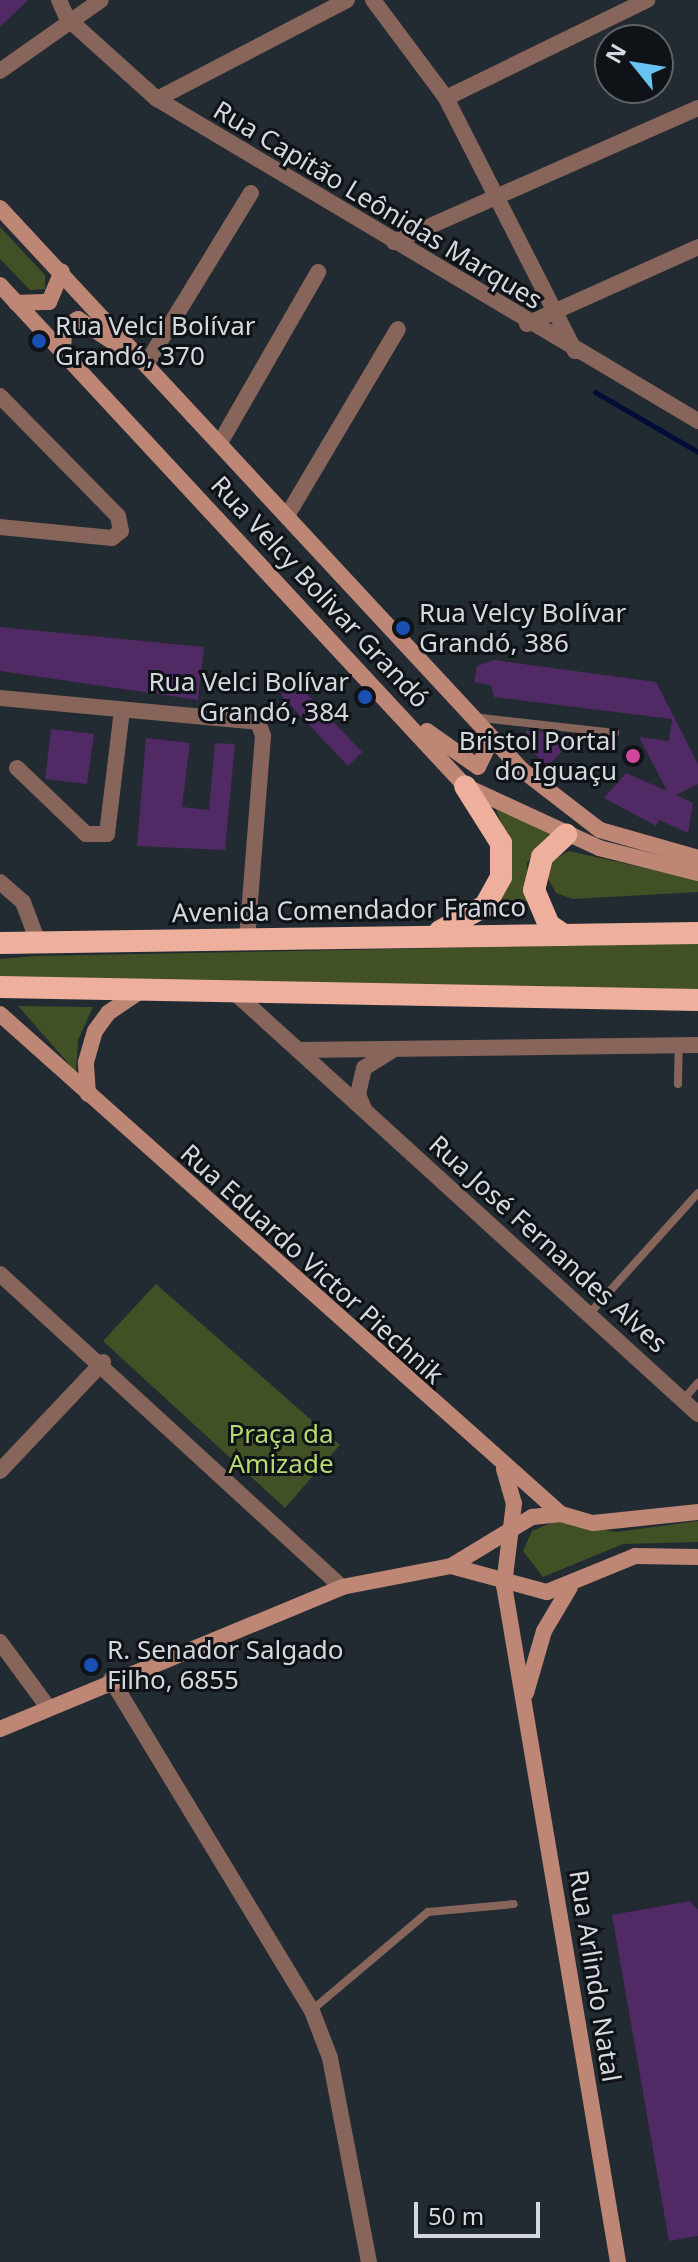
<!DOCTYPE html>
<html>
<head>
<meta charset="utf-8">
<style>
	body { margin:0 }
	#map { position:relative; width:698px; height:2262px; overflow:hidden; background:#222a32; font-family:"Noto Sans",sans-serif }
	div>[style] { position:absolute }
	[style*='--x'] { left:calc(var(--x)*1px); top:calc(var(--y)*1px); width:calc(var(--w)*1px); rotate:calc(var(--a)*1deg) }
	.green>* { inset:0; background:#425025 }
	.stream>* { height:5px; margin:-2.5px; padding:0 2.5px; transform-origin:2.5px; border-radius:2.5px; background:#000e37 }
	.building>* { inset:0; background:#512964 }
	.service>* { height:8px; margin:-4px; padding:0 4px; transform-origin:4px; border-radius:4px; background:#88655a }
	.minor>* { height:16px; margin:-8px; padding:0 8px; transform-origin:8px; border-radius:8px; background:#88655a }
	.tertiary>* { height:16px; margin:-8px; padding:0 8px; transform-origin:8px; border-radius:8px; background:#88655a }
	.secondary>* { height:16px; margin:-8px; padding:0 8px; transform-origin:8px; border-radius:8px; background:#bd8675 }
	.trunk>* { height:22px; margin:-11px; padding:0 11px; transform-origin:11px; border-radius:11px; background:#eeb09d }
	.dots>* { width:22px; height:22px; translate:-50% -50%; box-sizing:border-box; border:4px solid #0f1216; border-radius:50% }
	span { translate:-50% -50%; white-space:nowrap; text-align:center; line-height:1.15; -webkit-text-stroke:6px #0f1216; paint-order:stroke }
	.street-label { font-size:26px; color:#d3d9de }
	.poi-label { font-size:26px; color:#d3d9de }
	.left { translate:0 -50%; text-align:left }
	.right { translate:-100% -50%; text-align:right }
	.park-label { font-size:26px; color:#b6d971 }
	.north { position:absolute; left:594px; top:24px; width:80px; height:80px; box-sizing:border-box; background:#0f1216; border:2px solid #5d6266; border-radius:50%; rotate:300deg; font-size:22px; font-weight:700; line-height:32px; text-align:center; color:#d3d9de }
	.north::after { content:''; display:block; margin:auto; width:28px; height:36px; background:#67c4f0; clip-path:polygon(50% 0,100% 100%,50% 72%,0 100%) }
	.scale { position:absolute; left:414px; top:2202px; width:126px; height:36px; box-sizing:border-box; border:4px solid #d3d9de; border-top:0; padding-left:10px; font-size:24px; line-height:28px; white-space:nowrap; color:#d3d9de; -webkit-text-stroke:6px #0f1216; paint-order:stroke }
</style>
</head>
<body>
<div id="map">
	<div class="green">
		<div style="clip-path:polygon(0 227px,45px 275px,45px 289px,30px 290px,0 259px)"></div>
		<div style="clip-path:polygon(495px 807px,553px 833px,527px 863px,528px 901px,494px 904px,509px 843px)"></div>
		<div style="clip-path:polygon(569px 851px,698px 880px,698px 892px,573px 899px,556px 893px,547px 877px,553px 860px)"></div>
		<div style="clip-path:polygon(698px 943px,698px 991px,0 980px,0 959px,34px 956px)"></div>
		<div style="clip-path:polygon(18px 1006px,93px 1007px,78px 1040px,76px 1072px)"></div>
		<div style="clip-path:polygon(156px 1284px,340px 1445px,285px 1508px,103px 1341px)"></div>
		<div style="clip-path:polygon(555px 1521px,616px 1532px,698px 1521px,698px 1542px,623px 1544px,543px 1577px,523px 1551px,532px 1531px)"></div>
	</div>
	<div class="stream">
		<div style="--x:595;--y:392;--w:119;--a:30.2"></div>
	</div>
	<div class="building">
		<div style="clip-path:polygon(0 0,28px 0,0 27px)"></div>
		<div style="clip-path:polygon(0 627px,204px 647px,198px 700px,0 671px)"></div>
		<div style="clip-path:polygon(494px 660px,656px 682px,698px 764px,698px 784px,676px 795px,693px 803px,688px 833px,659px 820px,656px 826px,604px 798px,626px 773px,667px 791px,639px 737px,669px 741px,672px 719px,494px 697px,491px 685px,474px 682px,477px 666px)"></div>
		<div style="clip-path:polygon(295px 681px,362px 752px,348px 766px,281px 695px)"></div>
		<div style="clip-path:polygon(51px 729px,94px 734px,87px 784px,45px 779px)"></div>
		<div style="clip-path:polygon(526px 730px,569px 735px,568px 745px,548px 766px,524px 744px)"></div>
		<div style="clip-path:polygon(146px 738px,190px 743px,182px 807px,209px 810px,215px 743px,235px 744px,225px 850px,137px 846px)"></div>
		<div style="clip-path:polygon(690px 1901px,698px 1910px,698px 2236px,669px 2241px,612px 1915px)"></div>
	</div>
	<div class="service">
		<div style="--x:473;--y:717;--w:143;--a:6.4"></div>
		<div style="--x:678;--y:1084;--w:39;--a:-89"></div>
		<div style="--x:590;--y:1313;--w:161;--a:-48"></div>
		<div style="--x:683;--y:1400;--w:23;--a:-49"></div>
		<div style="--x:312;--y:2010;--w:152;--a:-40.2"></div>
		<div style="--x:428;--y:1912;--w:86;--a:-5.3"></div>
	</div>
	<div class="minor">
		<div style="--x:59;--y:0;--w:20;--a:66"></div>
		<div style="--x:67;--y:18;--w:121;--a:42"></div>
		<div style="--x:157;--y:99;--w:630;--a:30.76"></div>
		<div style="--x:373;--y:0;--w:122;--a:53.3"></div>
		<div style="--x:446;--y:98;--w:284;--a:63"></div>
		<div style="--x:0;--y:71;--w:123;--a:-35.1"></div>
		<div style="--x:446;--y:98;--w:224;--a:-26"></div>
		<div style="--x:157;--y:99;--w:214;--a:-27.5"></div>
		<div style="--x:394;--y:242;--w:332;--a:-23.8"></div>
		<div style="--x:527;--y:324;--w:188;--a:-24.2"></div>
		<div style="--x:148;--y:361;--w:197;--a:-58.5"></div>
		<div style="--x:0;--y:396;--w:168;--a:45.5"></div>
		<div style="--x:118;--y:516;--w:15;--a:79"></div>
		<div style="--x:121;--y:531;--w:11;--a:142"></div>
		<div style="--x:112;--y:538;--w:113;--a:-174.4"></div>
		<div style="--x:221;--y:441;--w:195;--a:-60.1"></div>
		<div style="--x:288;--y:514;--w:215;--a:-59.3"></div>
		<div style="--x:0;--y:698;--w:259;--a:5.3"></div>
		<div style="--x:258;--y:722;--w:15;--a:70"></div>
		<div style="--x:263;--y:736;--w:204;--a:94.5"></div>
		<div style="--x:17;--y:768;--w:95;--a:43.7"></div>
		<div style="--x:86;--y:834;--w:21;--a:0"></div>
		<div style="--x:107;--y:834;--w:125;--a:-83.1"></div>
		<div style="--x:0;--y:882;--w:30;--a:41"></div>
		<div style="--x:23;--y:902;--w:43;--a:69.4"></div>
		<div style="--x:298;--y:1050;--w:541;--a:42.3"></div>
		<div style="--x:364;--y:1109;--w:16;--a:-112"></div>
		<div style="--x:358;--y:1094;--w:27;--a:-77"></div>
		<div style="--x:364;--y:1068;--w:36;--a:-32"></div>
		<div style="--x:0;--y:1274;--w:464;--a:42.5"></div>
		<div style="--x:0;--y:1471;--w:150;--a:-46.6"></div>
		<div style="--x:0;--y:1642;--w:81;--a:53.6"></div>
		<div style="--x:111;--y:1679;--w:388;--a:58.8"></div>
		<div style="--x:312;--y:2011;--w:50;--a:69"></div>
		<div style="--x:330;--y:2058;--w:208;--a:79.2"></div>
	</div>
	<div class="tertiary">
		<div style="--x:234;--y:992;--w:86;--a:42.2"></div>
		<div style="--x:298;--y:1050;--w:400;--a:-0.7"></div>
	</div>
	<div class="secondary">
		<div style="--x:0;--y:208;--w:767;--a:47.11"></div>
		<div style="--x:522;--y:770;--w:98;--a:37.6"></div>
		<div style="--x:600;--y:830;--w:102;--a:15.9"></div>
		<div style="--x:0;--y:285;--w:684;--a:47.13"></div>
		<div style="--x:465;--y:786;--w:148;--a:24.8"></div>
		<div style="--x:599;--y:848;--w:102;--a:14.2"></div>
		<div style="--x:16;--y:303;--w:33;--a:-2"></div>
		<div style="--x:49;--y:302;--w:33;--a:-67"></div>
		<div style="--x:63;--y:351;--w:22;--a:-87"></div>
		<div style="--x:64;--y:329;--w:17;--a:-36"></div>
		<div style="--x:78;--y:319;--w:53;--a:33.4"></div>
		<div style="--x:427;--y:731;--w:62;--a:35.2"></div>
		<div style="--x:478;--y:767;--w:32;--a:-64"></div>
		<div style="--x:0;--y:1014;--w:751;--a:41.71"></div>
		<div style="--x:88;--y:1094;--w:32;--a:-94"></div>
		<div style="--x:86;--y:1062;--w:32;--a:-74"></div>
		<div style="--x:95;--y:1031;--w:22;--a:-54"></div>
		<div style="--x:108;--y:1013;--w:40;--a:-34"></div>
		<div style="--x:504;--y:1469;--w:35;--a:74"></div>
		<div style="--x:514;--y:1503;--w:83;--a:97"></div>
		<div style="--x:504;--y:1585;--w:687;--a:80.44"></div>
		<div style="--x:451;--y:1566;--w:99;--a:15.2"></div>
		<div style="--x:547;--y:1592;--w:95;--a:-22.2"></div>
		<div style="--x:635;--y:1556;--w:63;--a:0.9"></div>
		<div style="--x:526;--y:1693;--w:65;--a:-73.8"></div>
		<div style="--x:544;--y:1631;--w:51;--a:-59.4"></div>
		<div style="--x:0;--y:1729;--w:370;--a:-22.5"></div>
		<div style="--x:342;--y:1587;--w:111;--a:-10.9"></div>
		<div style="--x:451;--y:1566;--w:95;--a:-31.2"></div>
		<div style="--x:532;--y:1517;--w:29;--a:-6"></div>
		<div style="--x:561;--y:1514;--w:33;--a:16"></div>
		<div style="--x:593;--y:1523;--w:106;--a:-6"></div>
	</div>
	<div class="trunk">
		<div style="--x:440;--y:931;--w:51;--a:-29.1"></div>
		<div style="--x:485;--y:906;--w:33;--a:-61"></div>
		<div style="--x:501;--y:877;--w:34;--a:-90"></div>
		<div style="--x:501;--y:843;--w:67;--a:-122.3"></div>
		<div style="--x:564;--y:935;--w:18;--a:-146"></div>
		<div style="--x:549;--y:925;--w:38;--a:-113"></div>
		<div style="--x:534;--y:890;--w:34;--a:-76"></div>
		<div style="--x:542;--y:857;--w:33;--a:-43"></div>
		<div style="--x:0;--y:943;--w:698;--a:-0.82"></div>
		<div style="--x:0;--y:987;--w:698;--a:1.07"></div>
	</div>
	<div class="dots">
		<div style="left:39px;top:341px;background:#1a4fb4"></div>
		<div style="left:403px;top:628px;background:#1a4fb4"></div>
		<div style="left:365px;top:697px;background:#1a4fb4"></div>
		<div style="left:633px;top:756px;background:#d1479c"></div>
		<div style="left:91px;top:1665px;background:#1a4fb4"></div>
	</div>
	<div class="street-label">
		<span style="left:378px;top:205px;rotate:31deg">Rua Capitão Leônidas Marques</span>
		<span style="left:320px;top:592px;rotate:47deg">Rua Velcy Bolivar Grandó</span>
		<span style="left:349px;top:910px;rotate:-1deg">Avenida Comendador Franco</span>
		<span style="left:548px;top:1244px;rotate:42deg">Rua José Fernandes Alves</span>
		<span style="left:312px;top:1264px;rotate:42deg">Rua Eduardo Victor Piechnik</span>
		<span style="left:595px;top:1976px;rotate:81deg">Rua Arlindo Natal</span>
	</div>
	<div class="poi-label">
		<span class="left" style="left:55px;top:341px">Rua Velci Bolívar<br>Grandó, 370</span>
		<span class="left" style="left:419px;top:628px">Rua Velcy Bolívar<br>Grandó, 386</span>
		<span class="right" style="left:349px;top:697px">Rua Velci Bolívar<br>Grandó, 384</span>
		<span class="right" style="left:617px;top:756px">Bristol Portal<br>do Iguaçu</span>
		<span class="left" style="left:107px;top:1665px">R. Senador Salgado<br>Filho, 6855</span>
	</div>
	<div class="park-label">
		<span style="left:281px;top:1449px">Praça da<br>Amizade</span>
	</div>
	<div class="north">N</div>
	<div class="scale">50 m</div>
</div>
</body>
</html>
